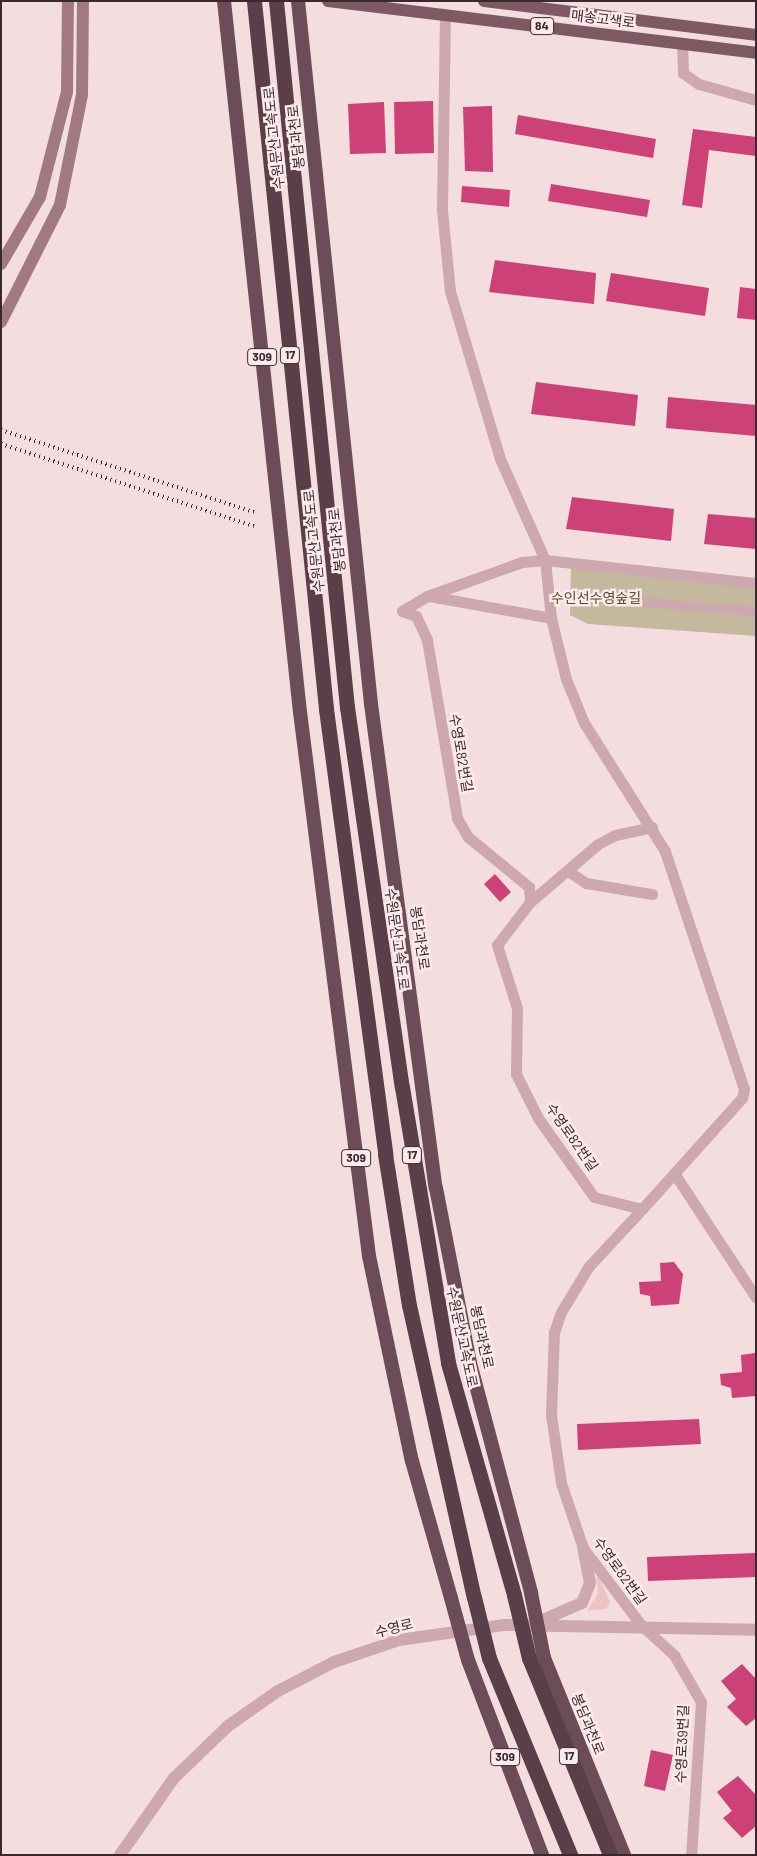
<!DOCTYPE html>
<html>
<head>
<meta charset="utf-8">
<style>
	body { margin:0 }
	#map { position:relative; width:757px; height:1856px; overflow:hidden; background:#f4dddf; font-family:Barlow,"Noto Sans KR",sans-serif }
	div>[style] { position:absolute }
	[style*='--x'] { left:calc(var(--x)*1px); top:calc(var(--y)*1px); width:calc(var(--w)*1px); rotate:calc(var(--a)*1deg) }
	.green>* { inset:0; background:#c4b99c }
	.plaza>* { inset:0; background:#edc3c6 }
	.building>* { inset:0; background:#cd4276 }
	.pedestrian>* { height:9px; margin:-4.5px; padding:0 4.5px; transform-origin:4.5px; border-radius:4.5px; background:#cda8ae }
	.minor>* { height:11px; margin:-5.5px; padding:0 5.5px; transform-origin:5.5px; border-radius:5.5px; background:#cda8ae }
	.tertiary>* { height:12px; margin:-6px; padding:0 6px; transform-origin:6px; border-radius:6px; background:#cda8ae }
	.secondary>* { height:12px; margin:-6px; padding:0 6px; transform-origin:6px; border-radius:6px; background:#a17983 }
	.primary>* { height:12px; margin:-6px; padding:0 6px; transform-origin:6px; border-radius:6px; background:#7c5963 }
	.trunk>* { height:14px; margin:-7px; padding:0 7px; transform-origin:7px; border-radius:7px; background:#6c4c56 }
	.motorway>* { height:15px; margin:-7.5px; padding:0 7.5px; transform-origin:7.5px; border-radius:7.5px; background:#5b3f48 }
	.rail>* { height:4px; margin-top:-2px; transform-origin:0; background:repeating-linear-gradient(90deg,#39292e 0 1px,transparent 0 5px) }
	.trunk-bridge>* { height:14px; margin:-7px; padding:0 7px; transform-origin:7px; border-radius:7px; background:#6c4c56 }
	.motorway-bridge>* { height:15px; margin:-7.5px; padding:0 7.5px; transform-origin:7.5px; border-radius:7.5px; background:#5b3f48 }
	span { translate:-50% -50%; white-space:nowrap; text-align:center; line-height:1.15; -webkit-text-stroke:5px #fbeaeb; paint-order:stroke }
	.shield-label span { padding:1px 4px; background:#fbeaeb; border:1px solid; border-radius:4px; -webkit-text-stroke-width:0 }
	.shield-label { font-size:12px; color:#39292e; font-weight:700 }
	.street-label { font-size:14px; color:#39292e }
	.park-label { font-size:14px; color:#594e2b }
	.frame { position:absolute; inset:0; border:2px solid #39292e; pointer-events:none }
</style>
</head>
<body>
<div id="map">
	<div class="green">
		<div style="clip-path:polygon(571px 568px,756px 588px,756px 636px,588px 624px,570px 615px)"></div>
	</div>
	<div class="plaza">
		<div style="clip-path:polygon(596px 1571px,610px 1602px,606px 1609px,587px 1611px,598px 1593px)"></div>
	</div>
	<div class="building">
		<div style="clip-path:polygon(433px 101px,434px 153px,395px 154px,394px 102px)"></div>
		<div style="clip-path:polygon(384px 102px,386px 153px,350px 154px,348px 104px)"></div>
		<div style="clip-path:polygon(492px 106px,493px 172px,465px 171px,463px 107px)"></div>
		<div style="clip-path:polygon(518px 115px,656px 139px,653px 158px,515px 134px)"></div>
		<div style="clip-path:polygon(693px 129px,756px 137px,756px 156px,709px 150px,702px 208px,682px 205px)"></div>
		<div style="clip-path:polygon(551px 184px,650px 200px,647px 217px,548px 201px)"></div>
		<div style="clip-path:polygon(462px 186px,510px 190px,509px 207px,461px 202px)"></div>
		<div style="clip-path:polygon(495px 260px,596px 273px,594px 304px,489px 292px)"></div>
		<div style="clip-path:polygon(611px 273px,709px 288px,705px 316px,606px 301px)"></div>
		<div style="clip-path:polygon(740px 287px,756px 289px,756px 320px,737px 318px)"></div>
		<div style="clip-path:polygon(536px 382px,638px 395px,635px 426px,531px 414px)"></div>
		<div style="clip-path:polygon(668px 397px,756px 405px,756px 436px,666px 428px)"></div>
		<div style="clip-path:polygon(572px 497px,674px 509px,671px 541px,566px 529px)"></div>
		<div style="clip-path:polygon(708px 514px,756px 518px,756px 549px,704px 544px)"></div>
		<div style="clip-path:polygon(495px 874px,511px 892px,500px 902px,484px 884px)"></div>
		<div style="clip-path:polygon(674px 1262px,683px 1274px,679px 1304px,651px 1306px,650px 1296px,640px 1294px,639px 1282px,661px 1281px,660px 1263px)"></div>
		<div style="clip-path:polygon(755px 1353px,756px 1396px,732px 1398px,731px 1388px,721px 1385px,720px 1374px,742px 1372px,741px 1355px)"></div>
		<div style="clip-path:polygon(699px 1419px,701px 1444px,578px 1450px,577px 1424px)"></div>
		<div style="clip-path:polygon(756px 1553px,756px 1577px,648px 1581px,647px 1557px)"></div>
		<div style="clip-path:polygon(742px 1664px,756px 1679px,756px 1718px,746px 1726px,727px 1707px,736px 1699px,721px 1681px)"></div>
		<div style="clip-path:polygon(651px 1750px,673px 1755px,665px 1791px,644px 1786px)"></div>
		<div style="clip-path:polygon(738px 1776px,756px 1795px,756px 1826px,742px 1838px,723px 1818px,732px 1811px,717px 1792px)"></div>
	</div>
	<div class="pedestrian">
		<div style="--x:588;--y:597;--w:169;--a:4.8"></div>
	</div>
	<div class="minor">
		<div style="--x:445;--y:15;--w:195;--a:90.9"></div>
		<div style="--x:442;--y:210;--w:81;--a:84.4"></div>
		<div style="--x:450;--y:291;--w:175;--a:73.4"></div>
		<div style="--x:500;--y:459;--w:111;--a:66"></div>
		<div style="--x:545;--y:560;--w:212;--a:6.2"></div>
		<div style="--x:682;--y:44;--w:29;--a:88"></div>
		<div style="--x:683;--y:73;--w:19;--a:35"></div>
		<div style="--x:699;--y:84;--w:59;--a:15.7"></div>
		<div style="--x:429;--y:596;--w:124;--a:10.2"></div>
		<div style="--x:568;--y:871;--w:22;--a:34"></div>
		<div style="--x:586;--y:883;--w:67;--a:9.5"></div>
		<div style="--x:530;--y:902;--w:89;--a:-40.5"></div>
		<div style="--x:598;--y:844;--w:19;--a:-28"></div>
		<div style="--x:615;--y:835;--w:38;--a:-12"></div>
		<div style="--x:674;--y:1173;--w:149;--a:56.7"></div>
		<div style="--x:642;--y:1209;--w:149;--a:-48"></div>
		<div style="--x:742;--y:1098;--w:9;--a:-77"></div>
		<div style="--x:744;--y:1089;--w:251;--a:-108.4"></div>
		<div style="--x:665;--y:851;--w:151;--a:-122.3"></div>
		<div style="--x:584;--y:723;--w:48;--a:-112.2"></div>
		<div style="--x:566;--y:679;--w:63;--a:-103.8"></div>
		<div style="--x:551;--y:618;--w:58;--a:-95.9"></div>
		<div style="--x:545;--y:560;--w:23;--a:175"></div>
		<div style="--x:522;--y:562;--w:101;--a:160.3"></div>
		<div style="--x:427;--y:596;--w:29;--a:149"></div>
		<div style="--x:402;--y:611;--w:15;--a:20"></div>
		<div style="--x:416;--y:616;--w:26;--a:65"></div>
		<div style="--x:427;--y:640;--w:181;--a:80.4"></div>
		<div style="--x:457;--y:818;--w:22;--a:60"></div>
		<div style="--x:468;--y:837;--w:79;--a:39.3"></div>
		<div style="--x:529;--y:887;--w:15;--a:86"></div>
		<div style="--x:530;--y:902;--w:54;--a:127.5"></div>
		<div style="--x:497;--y:945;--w:66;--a:72.4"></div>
		<div style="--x:517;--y:1008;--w:66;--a:90.9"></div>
		<div style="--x:516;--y:1074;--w:49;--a:63.4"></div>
		<div style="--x:538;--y:1118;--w:97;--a:54.7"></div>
		<div style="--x:594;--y:1197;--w:49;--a:14"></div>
		<div style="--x:642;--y:1209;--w:78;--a:132.9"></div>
		<div style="--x:589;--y:1266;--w:54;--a:121.3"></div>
		<div style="--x:561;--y:1312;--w:21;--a:109"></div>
		<div style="--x:554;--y:1332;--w:83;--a:92.1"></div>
		<div style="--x:551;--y:1415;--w:69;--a:81.6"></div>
		<div style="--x:561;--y:1483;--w:69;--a:71.3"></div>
		<div style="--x:583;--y:1548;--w:96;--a:53"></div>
		<div style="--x:641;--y:1625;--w:45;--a:42.3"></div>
		<div style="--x:674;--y:1655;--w:54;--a:60.1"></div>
		<div style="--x:701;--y:1702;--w:153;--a:93.7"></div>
	</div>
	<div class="tertiary">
		<div style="--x:545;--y:1619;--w:40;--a:-23.4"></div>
		<div style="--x:582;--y:1603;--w:22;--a:-68"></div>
		<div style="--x:590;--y:1583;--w:36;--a:-101"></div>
		<div style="--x:120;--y:1855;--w:94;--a:-55"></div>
		<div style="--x:174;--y:1778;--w:75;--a:-43.9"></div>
		<div style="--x:228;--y:1726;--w:61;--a:-35"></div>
		<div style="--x:278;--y:1691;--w:63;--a:-27.4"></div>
		<div style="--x:334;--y:1662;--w:69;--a:-18.7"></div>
		<div style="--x:399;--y:1640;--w:107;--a:-8.1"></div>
		<div style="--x:505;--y:1625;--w:251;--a:1.1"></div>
	</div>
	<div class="secondary">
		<div style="--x:1;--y:264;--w:78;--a:-59.8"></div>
		<div style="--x:40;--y:197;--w:108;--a:-75.6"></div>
		<div style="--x:67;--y:92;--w:91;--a:-89.4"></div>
		<div style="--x:1;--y:322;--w:131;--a:-63.2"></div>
		<div style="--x:60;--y:205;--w:112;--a:-78.7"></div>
		<div style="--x:82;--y:95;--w:94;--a:-89.4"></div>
	</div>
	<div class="primary">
		<div style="--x:328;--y:1;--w:431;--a:6.9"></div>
		<div style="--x:484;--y:1;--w:274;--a:7.1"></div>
	</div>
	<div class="trunk">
		<div style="--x:371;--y:704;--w:488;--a:82.4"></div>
		<div style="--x:436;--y:1188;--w:178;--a:79"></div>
		<div style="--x:470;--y:1363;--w:238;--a:75.1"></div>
		<div style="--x:300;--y:712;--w:548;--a:82.77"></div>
		<div style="--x:369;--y:1256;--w:209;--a:78.2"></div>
		<div style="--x:412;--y:1461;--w:142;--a:74.1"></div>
		<div style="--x:544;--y:1658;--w:213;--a:67.9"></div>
		<div style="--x:468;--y:1660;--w:209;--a:69.2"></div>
	</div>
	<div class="motorway">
		<div style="--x:347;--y:707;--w:384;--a:81.8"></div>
		<div style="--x:402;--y:1087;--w:280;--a:80.5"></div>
		<div style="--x:448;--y:1363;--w:241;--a:74.1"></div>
		<div style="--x:326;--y:709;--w:449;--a:82.4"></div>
		<div style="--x:385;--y:1154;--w:153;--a:81"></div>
		<div style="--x:409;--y:1305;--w:299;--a:77.5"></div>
		<div style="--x:489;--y:1658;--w:213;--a:67.6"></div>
		<div style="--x:529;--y:1658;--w:213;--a:67.6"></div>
	</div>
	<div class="rail">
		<div style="--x:1;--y:430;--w:266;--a:18"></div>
		<div style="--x:1;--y:444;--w:266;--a:18"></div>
	</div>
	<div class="trunk-bridge">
		<div style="--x:224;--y:1;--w:715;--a:83.9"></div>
		<div style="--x:298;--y:1;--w:707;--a:84.07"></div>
		<div style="--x:531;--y:1593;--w:66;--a:78.7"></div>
		<div style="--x:451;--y:1598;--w:64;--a:74.7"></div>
	</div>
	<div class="motorway-bridge">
		<div style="--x:254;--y:1;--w:712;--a:84.19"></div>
		<div style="--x:276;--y:1;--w:710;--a:84.26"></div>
		<div style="--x:514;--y:1595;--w:65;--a:76.6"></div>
		<div style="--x:474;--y:1597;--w:63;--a:76.2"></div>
	</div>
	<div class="shield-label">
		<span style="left:542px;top:26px">84</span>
		<span style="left:290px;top:355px">17</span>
		<span style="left:262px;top:357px">309</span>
		<span style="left:412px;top:1155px">17</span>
		<span style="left:356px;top:1158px">309</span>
		<span style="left:569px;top:1756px">17</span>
		<span style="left:505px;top:1757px">309</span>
	</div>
	<div class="street-label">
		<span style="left:603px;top:19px;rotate:7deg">매송고색로</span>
		<span style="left:296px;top:137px;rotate:-96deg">봉담과천로</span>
		<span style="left:274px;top:138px;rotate:-96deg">수원문산고속도로</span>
		<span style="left:337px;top:540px;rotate:-96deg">봉담과천로</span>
		<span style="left:314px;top:541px;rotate:-96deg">수원문산고속도로</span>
		<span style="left:461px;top:753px;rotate:80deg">수영로82번길</span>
		<span style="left:420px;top:938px;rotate:82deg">봉담과천로</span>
		<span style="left:397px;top:939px;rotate:82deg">수원문산고속도로</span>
		<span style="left:572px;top:1137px;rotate:55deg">수영로82번길</span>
		<span style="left:462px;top:1337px;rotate:78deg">수원문산고속도로</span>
		<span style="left:482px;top:1337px;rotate:78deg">봉담과천로</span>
		<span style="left:620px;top:1571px;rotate:54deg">수영로82번길</span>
		<span style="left:394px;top:1628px;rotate:-14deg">수영로</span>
		<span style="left:588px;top:1724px;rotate:68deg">봉담과천로</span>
		<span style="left:682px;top:1744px;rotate:-88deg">수영로39번길</span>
	</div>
	<div class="park-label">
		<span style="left:596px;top:598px">수인선수영숲길</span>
	</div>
	<div class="frame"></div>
</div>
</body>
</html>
